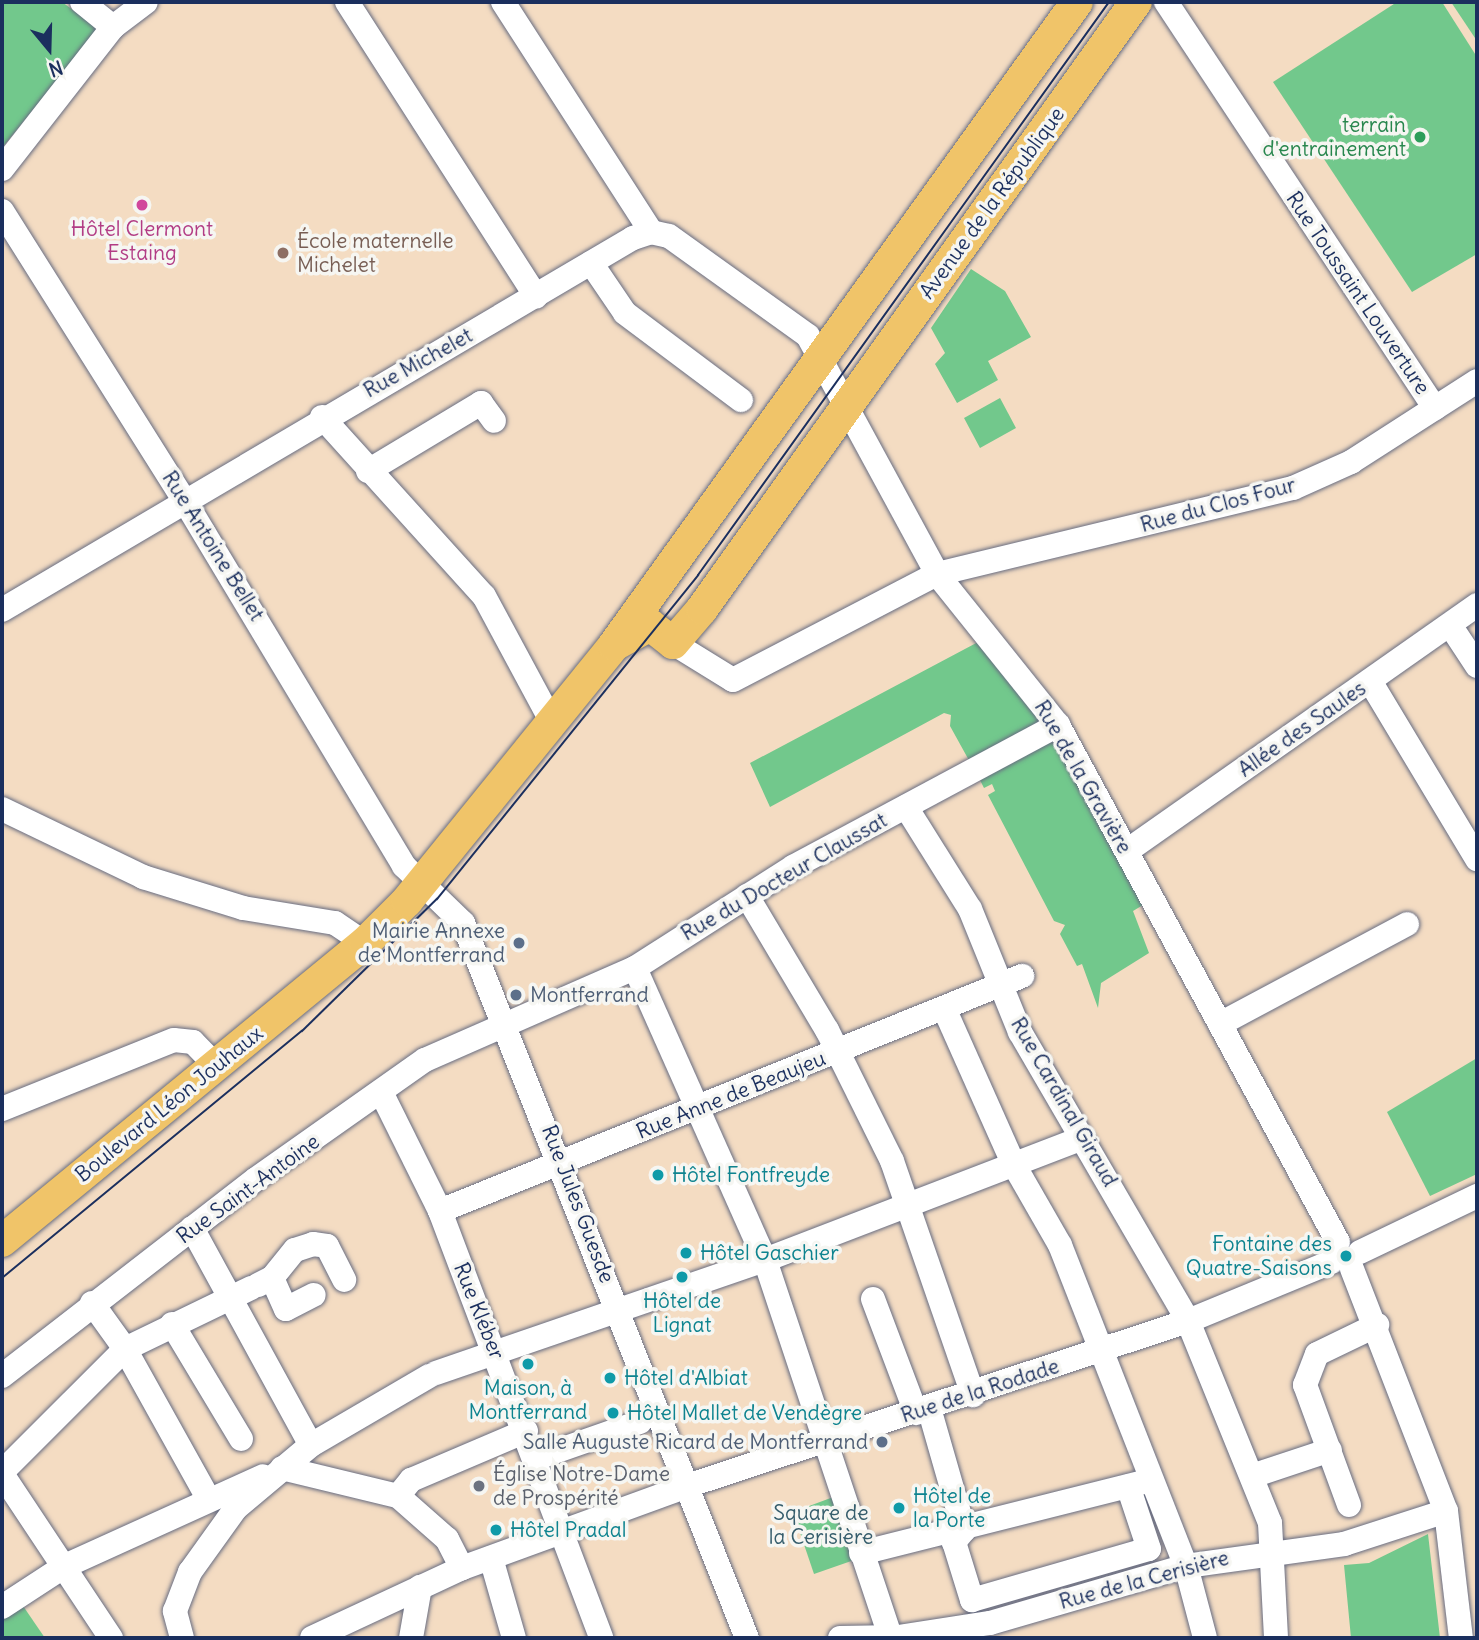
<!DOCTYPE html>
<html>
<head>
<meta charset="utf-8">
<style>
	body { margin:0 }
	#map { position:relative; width:1479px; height:1640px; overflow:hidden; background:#f4dcc2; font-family:Delius,sans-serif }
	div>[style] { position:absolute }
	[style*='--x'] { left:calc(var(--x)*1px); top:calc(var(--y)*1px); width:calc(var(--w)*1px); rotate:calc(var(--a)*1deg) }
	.green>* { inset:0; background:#72c88c }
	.roads { filter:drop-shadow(0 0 2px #676c81) drop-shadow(0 0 2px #676c81) }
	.minor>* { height:24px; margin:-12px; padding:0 12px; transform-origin:12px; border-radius:12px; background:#fff }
	.major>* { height:32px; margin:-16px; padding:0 16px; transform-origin:16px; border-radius:16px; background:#f0c469 }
	.tram>* { height:2px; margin:-1px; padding:0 1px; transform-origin:1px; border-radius:1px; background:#1b2f5e }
	.dots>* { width:19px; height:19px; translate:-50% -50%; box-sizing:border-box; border:4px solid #f6f6f2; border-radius:50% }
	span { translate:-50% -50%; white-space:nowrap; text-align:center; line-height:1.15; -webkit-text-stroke:7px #f6f6f2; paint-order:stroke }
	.leisure-label { font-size:21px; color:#27864d }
	.right { translate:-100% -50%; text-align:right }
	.street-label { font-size:21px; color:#1b2f5e }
	.hotel-label { font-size:21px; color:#b23c85 }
	.education-label { font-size:21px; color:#785e54 }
	.left { translate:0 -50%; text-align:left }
	.service-label { font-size:21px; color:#4e5e75 }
	.culture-label { font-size:21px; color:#0d838f }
	.worship-label { font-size:21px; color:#5b616d }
	.park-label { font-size:21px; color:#355d6c }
	.frame { position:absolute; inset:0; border:4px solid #1b2f5e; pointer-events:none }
	.north { position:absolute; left:14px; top:14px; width:70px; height:70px; -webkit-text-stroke:5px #f6f6f2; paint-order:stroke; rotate:161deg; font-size:19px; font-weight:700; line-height:28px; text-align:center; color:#1b2f5e }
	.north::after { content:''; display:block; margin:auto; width:24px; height:32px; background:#1b2f5e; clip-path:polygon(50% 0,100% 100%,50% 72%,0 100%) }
</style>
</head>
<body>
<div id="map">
	<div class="green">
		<div style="clip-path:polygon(2px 2px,62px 2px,99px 29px,2px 148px)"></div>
		<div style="clip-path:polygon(1397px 2px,1442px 2px,1477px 57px,1477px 254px,1412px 292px,1273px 82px)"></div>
		<div style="clip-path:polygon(1451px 2px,1477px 2px,1477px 41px)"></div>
		<div style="clip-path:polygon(971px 269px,1005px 291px,1031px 337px,988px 361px,998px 380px,957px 403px,935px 364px,945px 353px,931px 328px)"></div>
		<div style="clip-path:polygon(1000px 398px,1016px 428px,980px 448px,964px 418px)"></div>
		<div style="clip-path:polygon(980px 641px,1043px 726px,971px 764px,950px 726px,951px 715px,944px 713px,770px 807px,750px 763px)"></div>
		<div style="clip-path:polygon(1053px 738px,1143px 905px,1133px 911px,1149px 953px,1101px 983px,1098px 1008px,1082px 964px,1077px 966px,1060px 934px,1065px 925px,1054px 921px,988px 795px,995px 791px,992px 784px,984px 788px,979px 778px)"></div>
		<div style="clip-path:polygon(1477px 1058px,1477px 1174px,1430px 1196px,1387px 1112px)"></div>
		<div style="clip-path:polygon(836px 1496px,857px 1559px,814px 1574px,793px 1512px)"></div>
		<div style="clip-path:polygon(1428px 1534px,1440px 1638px,1351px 1638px,1344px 1565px,1369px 1563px)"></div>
		<div style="clip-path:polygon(21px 1603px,45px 1638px,2px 1638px,2px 1615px)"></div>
	</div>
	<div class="roads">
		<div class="minor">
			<div style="--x:82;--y:2;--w:40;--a:39"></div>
			<div style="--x:347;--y:2;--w:350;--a:57.3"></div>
			<div style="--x:503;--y:2;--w:274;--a:57.2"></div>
			<div style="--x:1166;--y:2;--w:487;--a:56.5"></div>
			<div style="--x:2;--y:169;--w:180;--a:-52"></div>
			<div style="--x:113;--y:27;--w:41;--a:-37.1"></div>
			<div style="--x:2;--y:211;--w:339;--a:57.8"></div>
			<div style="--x:183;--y:498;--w:429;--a:59"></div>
			<div style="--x:404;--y:866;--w:82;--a:44"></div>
			<div style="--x:463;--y:923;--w:769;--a:68.34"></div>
			<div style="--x:591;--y:263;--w:60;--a:55.8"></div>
			<div style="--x:625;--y:313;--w:145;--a:36.9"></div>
			<div style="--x:322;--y:417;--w:241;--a:47.9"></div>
			<div style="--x:484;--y:596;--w:145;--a:61.7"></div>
			<div style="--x:368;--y:471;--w:132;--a:-31"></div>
			<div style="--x:481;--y:403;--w:22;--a:54"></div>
			<div style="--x:2;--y:610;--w:732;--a:-30.52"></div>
			<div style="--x:633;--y:238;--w:19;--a:-18"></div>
			<div style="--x:651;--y:232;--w:18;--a:13"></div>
			<div style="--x:669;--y:236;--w:171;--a:35.7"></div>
			<div style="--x:808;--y:336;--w:271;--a:61.5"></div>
			<div style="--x:937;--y:574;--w:193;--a:51.3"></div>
			<div style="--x:1058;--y:725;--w:588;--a:61.56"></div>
			<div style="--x:1450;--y:625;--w:49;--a:56.6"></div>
			<div style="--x:673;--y:643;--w:70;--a:31.7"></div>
			<div style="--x:733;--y:680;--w:230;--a:-27.5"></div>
			<div style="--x:937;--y:574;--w:366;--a:-13.6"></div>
			<div style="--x:1293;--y:488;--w:64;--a:-24.1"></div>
			<div style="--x:1351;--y:462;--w:150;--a:-32.7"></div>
			<div style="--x:1370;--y:681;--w:208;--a:59"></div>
			<div style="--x:906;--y:807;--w:120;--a:57.9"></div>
			<div style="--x:970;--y:909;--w:133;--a:67.9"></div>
			<div style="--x:1020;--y:1032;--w:334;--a:59.8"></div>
			<div style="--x:1188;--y:1321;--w:218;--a:67.9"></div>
			<div style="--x:1270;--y:1523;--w:115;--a:87"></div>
			<div style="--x:2;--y:809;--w:157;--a:25.7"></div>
			<div style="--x:143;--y:877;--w:105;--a:17.2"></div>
			<div style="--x:243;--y:908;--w:93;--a:9.3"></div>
			<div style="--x:335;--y:923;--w:36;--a:34"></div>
			<div style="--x:1127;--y:851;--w:428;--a:-35.1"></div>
			<div style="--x:747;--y:896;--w:156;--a:59.2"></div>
			<div style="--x:827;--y:1030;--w:146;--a:63.6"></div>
			<div style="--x:892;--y:1161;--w:248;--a:70.9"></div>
			<div style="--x:635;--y:968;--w:320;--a:66"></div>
			<div style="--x:765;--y:1260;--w:398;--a:71.6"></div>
			<div style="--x:944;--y:1008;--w:172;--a:66"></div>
			<div style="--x:1014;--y:1165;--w:92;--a:60.1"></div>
			<div style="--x:1060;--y:1245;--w:345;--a:68.6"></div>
			<div style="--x:1186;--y:1566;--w:74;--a:75.2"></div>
			<div style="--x:1220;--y:1024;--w:212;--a:-28.1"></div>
			<div style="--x:382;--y:1094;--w:131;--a:63.6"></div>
			<div style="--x:440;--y:1211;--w:456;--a:69.3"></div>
			<div style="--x:2;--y:1109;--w:185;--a:-21.9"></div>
			<div style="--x:174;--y:1040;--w:19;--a:6"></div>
			<div style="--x:193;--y:1042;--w:35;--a:46"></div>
			<div style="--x:440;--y:1211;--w:628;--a:-21.99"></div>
			<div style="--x:192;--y:1228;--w:247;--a:61.3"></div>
			<div style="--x:1360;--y:1252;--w:130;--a:-25.6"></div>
			<div style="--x:1352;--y:1269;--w:260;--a:68.8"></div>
			<div style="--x:1446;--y:1511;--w:128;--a:83.3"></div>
			<div style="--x:272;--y:1278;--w:34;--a:66"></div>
			<div style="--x:286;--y:1309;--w:31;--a:-27"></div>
			<div style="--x:258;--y:1285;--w:16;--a:-27"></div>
			<div style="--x:272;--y:1278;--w:36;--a:-51"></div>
			<div style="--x:295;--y:1250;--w:19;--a:-18"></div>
			<div style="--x:313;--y:1244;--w:14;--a:8"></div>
			<div style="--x:327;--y:1246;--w:38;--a:63"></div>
			<div style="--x:873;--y:1299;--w:122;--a:69.3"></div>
			<div style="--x:92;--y:1303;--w:57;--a:54.3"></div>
			<div style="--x:125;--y:1349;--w:171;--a:60.9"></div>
			<div style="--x:172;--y:1324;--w:134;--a:59"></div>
			<div style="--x:436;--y:1373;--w:348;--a:-19"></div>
			<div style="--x:765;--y:1260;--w:338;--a:-21"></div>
			<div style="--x:2;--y:1376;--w:321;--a:-37.8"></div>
			<div style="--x:256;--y:1179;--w:207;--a:-35.2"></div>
			<div style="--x:425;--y:1060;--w:229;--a:-23.7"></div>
			<div style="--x:635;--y:968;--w:188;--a:-32.6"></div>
			<div style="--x:793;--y:867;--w:301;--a:-28.2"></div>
			<div style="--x:929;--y:1408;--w:127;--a:74"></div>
			<div style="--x:964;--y:1530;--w:16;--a:130"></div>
			<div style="--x:954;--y:1542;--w:61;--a:72.8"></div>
			<div style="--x:972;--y:1600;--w:184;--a:-16.1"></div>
			<div style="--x:1149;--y:1549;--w:66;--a:-108.4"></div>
			<div style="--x:537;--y:1458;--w:109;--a:-19.3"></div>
			<div style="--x:282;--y:1468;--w:119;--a:13.6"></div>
			<div style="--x:398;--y:1496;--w:65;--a:41.3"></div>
			<div style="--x:447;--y:1539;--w:33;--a:63"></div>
			<div style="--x:2;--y:1472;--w:174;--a:-45"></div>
			<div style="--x:125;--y:1349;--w:140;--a:-25.8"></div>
			<div style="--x:2;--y:1474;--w:197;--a:56.4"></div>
			<div style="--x:1252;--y:1476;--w:82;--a:-18.4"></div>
			<div style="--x:398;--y:1496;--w:21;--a:-51"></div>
			<div style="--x:411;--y:1480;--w:125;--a:-23.1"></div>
			<div style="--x:1349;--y:1505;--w:128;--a:-110.1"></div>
			<div style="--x:1305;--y:1385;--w:33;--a:-69"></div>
			<div style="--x:1317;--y:1354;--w:67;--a:-25.8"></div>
			<div style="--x:861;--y:1553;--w:292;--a:-14.1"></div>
			<div style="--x:491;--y:1558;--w:83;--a:74"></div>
			<div style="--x:2;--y:1607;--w:75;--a:-33.1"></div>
			<div style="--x:65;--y:1566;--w:217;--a:-24.4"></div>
			<div style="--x:182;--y:1638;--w:28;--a:-105"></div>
			<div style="--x:175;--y:1611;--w:42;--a:-69"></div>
			<div style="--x:190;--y:1572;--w:79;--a:-54.3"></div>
			<div style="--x:236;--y:1508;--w:98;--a:-40"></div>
			<div style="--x:311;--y:1445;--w:137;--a:-30.3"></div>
			<div style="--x:312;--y:1638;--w:166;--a:-25"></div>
			<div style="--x:462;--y:1568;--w:249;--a:-20"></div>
			<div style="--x:696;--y:1483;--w:518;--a:-18.23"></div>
			<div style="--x:1188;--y:1321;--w:155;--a:-22.4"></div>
			<div style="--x:411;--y:1638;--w:52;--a:-80"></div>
			<div style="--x:840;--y:1638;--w:58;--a:-1"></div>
			<div style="--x:898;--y:1637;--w:93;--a:-8.7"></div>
			<div style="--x:990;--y:1623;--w:204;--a:-16.2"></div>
			<div style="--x:1186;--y:1566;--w:160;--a:-7.9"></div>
			<div style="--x:1344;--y:1544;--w:107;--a:-17.9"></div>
		</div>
		<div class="major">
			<div style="--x:618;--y:643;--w:37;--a:-29"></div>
			<div style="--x:650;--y:625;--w:29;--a:38"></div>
			<div style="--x:673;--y:643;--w:45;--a:-49.5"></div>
			<div style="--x:702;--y:609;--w:746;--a:-54.44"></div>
			<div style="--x:2;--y:1241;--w:470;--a:-39.4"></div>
			<div style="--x:365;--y:943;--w:59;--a:-45"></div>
			<div style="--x:407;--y:901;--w:329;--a:-51"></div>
			<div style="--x:614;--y:645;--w:792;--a:-54.24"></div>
		</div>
	</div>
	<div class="tram">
		<div style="--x:2;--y:1278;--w:389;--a:-39.5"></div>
		<div style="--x:302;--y:1031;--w:189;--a:-44.4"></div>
		<div style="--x:437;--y:899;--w:416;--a:-51.1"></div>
		<div style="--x:698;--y:575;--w:705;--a:-54.35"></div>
	</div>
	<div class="dots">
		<div style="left:1420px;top:137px;background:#2e9e5b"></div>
		<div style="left:142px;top:205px;background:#d1479c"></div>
		<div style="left:283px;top:253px;background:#8d6e63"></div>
		<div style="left:519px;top:943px;background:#5c6f8a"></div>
		<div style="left:516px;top:995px;background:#5c6f8a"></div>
		<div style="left:658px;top:1175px;background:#0f9aa8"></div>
		<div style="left:686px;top:1253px;background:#0f9aa8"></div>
		<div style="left:1346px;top:1256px;background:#0f9aa8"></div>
		<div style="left:682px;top:1277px;background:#0f9aa8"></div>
		<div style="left:528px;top:1364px;background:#0f9aa8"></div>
		<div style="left:610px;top:1378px;background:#0f9aa8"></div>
		<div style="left:613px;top:1413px;background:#0f9aa8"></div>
		<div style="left:882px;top:1442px;background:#5c6f8a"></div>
		<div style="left:479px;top:1486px;background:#6b7280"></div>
		<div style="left:899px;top:1508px;background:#0f9aa8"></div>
		<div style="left:496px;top:1530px;background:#0f9aa8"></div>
	</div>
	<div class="leisure-label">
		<span class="right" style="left:1406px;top:137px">terrain<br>d'entrainement</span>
	</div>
	<div class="street-label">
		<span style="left:992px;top:203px;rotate:-54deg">Avenue de la République</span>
		<span style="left:1358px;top:293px;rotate:56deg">Rue Toussaint Louverture</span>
		<span style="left:418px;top:363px;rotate:-29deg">Rue Michelet</span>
		<span style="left:1218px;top:505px;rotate:-15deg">Rue du Clos Four</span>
		<span style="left:213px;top:546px;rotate:58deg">Rue Antoine Bellet</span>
		<span style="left:1302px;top:729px;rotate:-35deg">Allée des Saules</span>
		<span style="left:1083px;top:777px;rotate:60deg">Rue de la Gravière</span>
		<span style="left:784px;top:877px;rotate:-30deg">Rue du Docteur Claussat</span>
		<span style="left:731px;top:1095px;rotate:-22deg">Rue Anne de Beaujeu</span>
		<span style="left:1064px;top:1102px;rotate:60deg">Rue Cardinal Giraud</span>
		<span style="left:169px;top:1104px;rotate:-39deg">Boulevard Léon Jouhaux</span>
		<span style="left:248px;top:1189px;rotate:-36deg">Rue Saint-Antoine</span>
		<span style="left:578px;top:1204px;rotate:69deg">Rue Jules Guesde</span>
		<span style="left:479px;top:1311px;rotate:68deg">Rue Kléber</span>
		<span style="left:980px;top:1391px;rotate:-18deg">Rue de la Rodade</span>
		<span style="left:1144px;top:1580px;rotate:-15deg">Rue de la Cerisière</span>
	</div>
	<div class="hotel-label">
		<span style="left:142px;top:241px">Hôtel Clermont<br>Estaing</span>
	</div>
	<div class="education-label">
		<span class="left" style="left:297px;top:253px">École maternelle<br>Michelet</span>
	</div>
	<div class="service-label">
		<span class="right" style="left:505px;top:943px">Mairie Annexe<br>de Montferrand</span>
		<span class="left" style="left:530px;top:995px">Montferrand</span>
		<span class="right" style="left:868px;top:1442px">Salle Auguste Ricard de Montferrand</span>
	</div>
	<div class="culture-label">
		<span class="left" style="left:672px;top:1175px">Hôtel Fontfreyde</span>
		<span class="right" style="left:1332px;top:1256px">Fontaine des<br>Quatre-Saisons</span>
		<span class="left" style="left:700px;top:1253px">Hôtel Gaschier</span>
		<span style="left:682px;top:1313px">Hôtel de<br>Lignat</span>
		<span class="left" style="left:624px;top:1378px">Hôtel d'Albiat</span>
		<span style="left:528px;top:1400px">Maison, à<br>Montferrand</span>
		<span class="left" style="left:627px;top:1413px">Hôtel Mallet de Vendègre</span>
		<span class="left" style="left:913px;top:1508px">Hôtel de<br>la Porte</span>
		<span class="left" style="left:510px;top:1530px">Hôtel Pradal</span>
	</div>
	<div class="worship-label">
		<span class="left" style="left:493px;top:1486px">Église Notre-Dame<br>de Prospérité</span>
	</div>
	<div class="park-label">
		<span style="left:821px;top:1525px">Square de<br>la Cerisière</span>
	</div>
	<div class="frame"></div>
	<div class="north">N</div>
</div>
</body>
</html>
